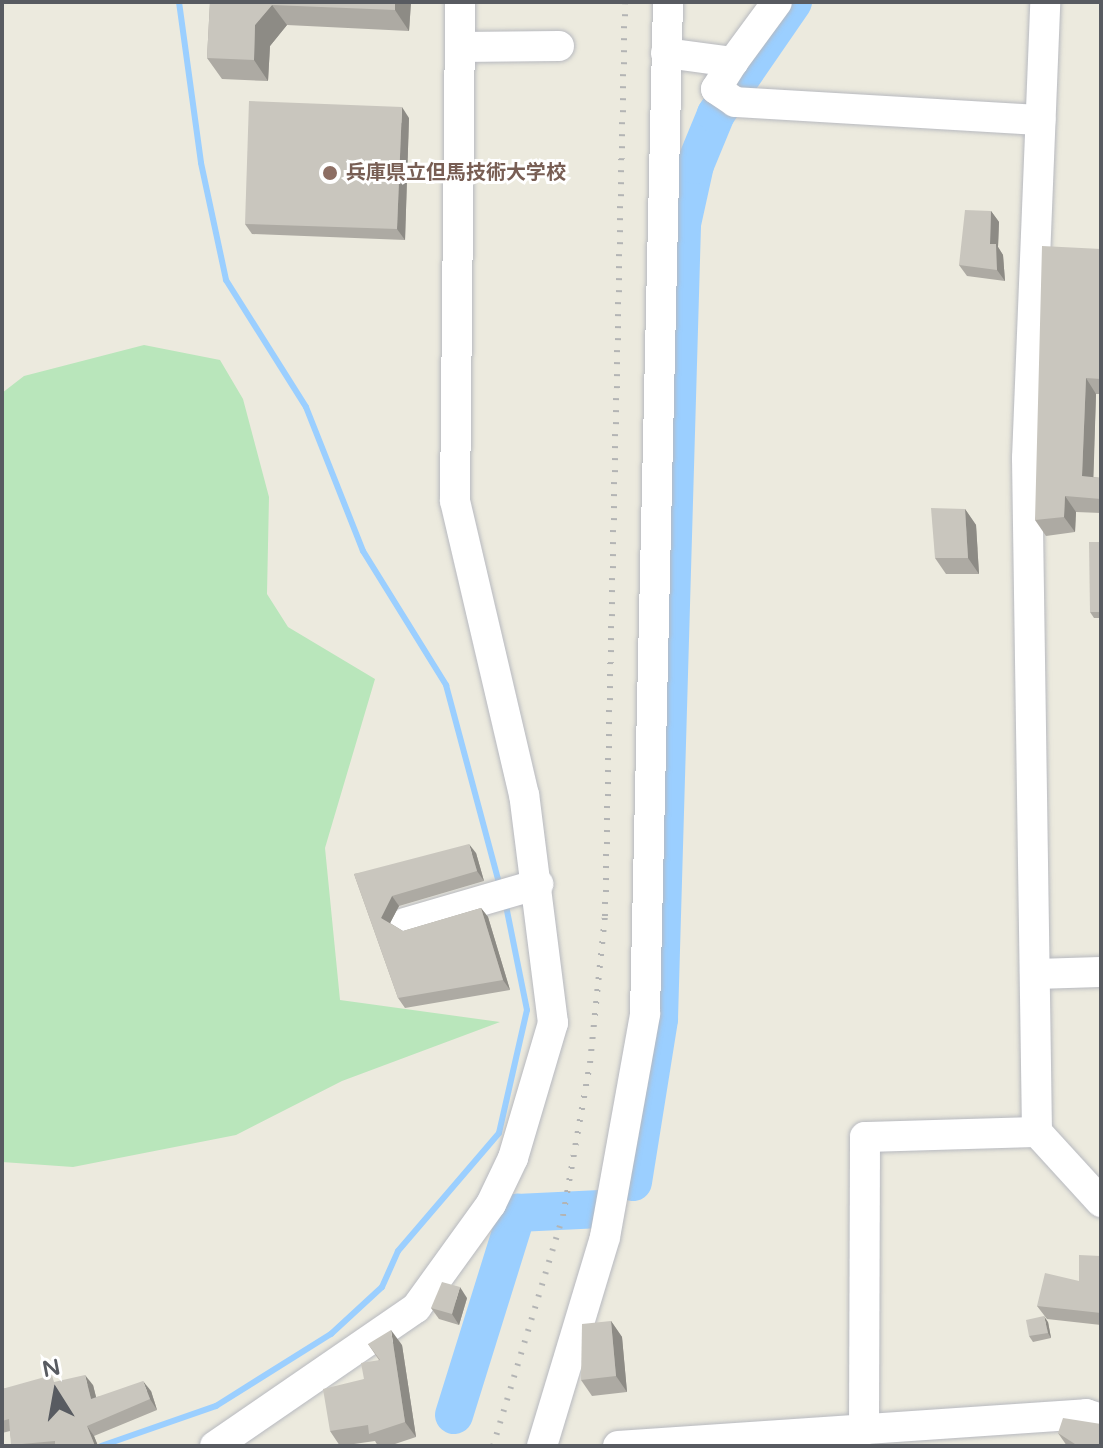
<!DOCTYPE html>
<html>
<head>
<meta charset="utf-8">
<style>
	body { margin:0 }
	#map { position:relative; width:1103px; height:1448px; overflow:hidden; background:#eceade; font-family:"Varela Round","Noto Sans JP",sans-serif }
	div>[style] { position:absolute }
	[style*='--x'] { left:calc(var(--x)*1px); top:calc(var(--y)*1px); width:calc(var(--w)*1px); rotate:calc(var(--a)*1deg) }
	.green>* { inset:0; background:#b9e6bb }
	.stream>* { height:6px; margin:-3px; padding:0 3px; transform-origin:3px; border-radius:3px; background:#9bcfff }
	.river>* { height:38px; margin:-19px; padding:0 19px; transform-origin:19px; border-radius:19px; background:#9bcfff }
	.roads { filter:drop-shadow(0 0 2px #b7b9bf) drop-shadow(0 0 2px #b7b9bf) }
	.minor>* { height:30px; margin:-15px; padding:0 15px; transform-origin:15px; border-radius:15px; background:#fff }
	.rail>* { height:6px; margin-top:-3px; transform-origin:0; background:repeating-linear-gradient(90deg,#b3b4b4 0 2px,transparent 0 12px) }
	.wall>* { inset:0; background:#adaaa3 }
	.shaded-wall>* { inset:0; background:#8d8b85 }
	.building>* { inset:0; background:#c9c6be }
	.dots>* { width:22px; height:22px; translate:-50% -50%; box-sizing:border-box; border:4px solid #fff; border-radius:50% }
	span { translate:-50% -50%; white-space:nowrap; text-align:center; line-height:1.15; -webkit-text-stroke:6px #fff; paint-order:stroke }
	.education-label { font-size:20px; color:#785e54; font-weight:700 }
	.left { translate:0 -50%; text-align:left }
	.frame { position:absolute; inset:0; border:4px solid #585b61; pointer-events:none }
	.north { position:absolute; left:16px; top:1352px; width:80px; height:80px; -webkit-text-stroke:6px #fff; paint-order:stroke; rotate:349deg; font-size:22px; font-weight:700; line-height:32px; text-align:center; color:#585b61 }
	.north::after { content:''; display:block; margin:auto; width:28px; height:36px; background:#585b61; clip-path:polygon(50% 0,100% 100%,50% 72%,0 100%) }
</style>
</head>
<body>
<div id="map">
	<div class="green">
		<div style="clip-path:polygon(144px 345px,220px 360px,243px 399px,269px 497px,267px 594px,288px 627px,375px 679px,325px 848px,340px 1000px,500px 1022px,342px 1081px,236px 1135px,73px 1167px,2px 1162px,2px 393px,24px 376px)"></div>
	</div>
	<div class="stream">
		<div style="--x:179;--y:2;--w:162;--a:82.2"></div>
		<div style="--x:201;--y:163;--w:120;--a:77.9"></div>
		<div style="--x:226;--y:280;--w:150;--a:57.8"></div>
		<div style="--x:306;--y:407;--w:155;--a:68.4"></div>
		<div style="--x:363;--y:551;--w:158;--a:58.2"></div>
		<div style="--x:446;--y:685;--w:208;--a:75"></div>
		<div style="--x:101;--y:1446;--w:122;--a:-19.2"></div>
		<div style="--x:216;--y:1406;--w:136;--a:-32.1"></div>
		<div style="--x:331;--y:1334;--w:69;--a:-42.7"></div>
		<div style="--x:382;--y:1287;--w:39;--a:-66"></div>
		<div style="--x:398;--y:1251;--w:155;--a:-49.4"></div>
		<div style="--x:499;--y:1133;--w:126;--a:-77.2"></div>
		<div style="--x:527;--y:1010;--w:111;--a:-101.4"></div>
	</div>
	<div class="river">
		<div style="--x:633;--y:1182;--w:165;--a:-80.9"></div>
		<div style="--x:659;--y:1019;--w:795;--a:-88.34"></div>
		<div style="--x:682;--y:224;--w:60;--a:-77.6"></div>
		<div style="--x:695;--y:165;--w:55;--a:-67.6"></div>
		<div style="--x:716;--y:114;--w:136;--a:-55.5"></div>
		<div style="--x:454;--y:1415;--w:212;--a:-72.7"></div>
		<div style="--x:517;--y:1213;--w:84;--a:-2.7"></div>
	</div>
	<div class="roads">
		<div class="minor">
			<div style="--x:460;--y:47;--w:99;--a:-0.6"></div>
			<div style="--x:666;--y:53;--w:68;--a:7.7"></div>
			<div style="--x:733;--y:62;--w:74;--a:-53.7"></div>
			<div style="--x:733;--y:62;--w:32;--a:122"></div>
			<div style="--x:716;--y:89;--w:23;--a:34"></div>
			<div style="--x:735;--y:102;--w:306;--a:3.4"></div>
			<div style="--x:405;--y:923;--w:139;--a:-16.3"></div>
			<div style="--x:1035;--y:974;--w:66;--a:-1.7"></div>
			<div style="--x:1037;--y:1132;--w:95;--a:47.6"></div>
			<div style="--x:864;--y:1430;--w:293;--a:-89.8"></div>
			<div style="--x:865;--y:1137;--w:172;--a:-1.7"></div>
			<div style="--x:1037;--y:1132;--w:674;--a:-90.85"></div>
			<div style="--x:1027;--y:458;--w:456;--a:-87.7"></div>
			<div style="--x:215;--y:1446;--w:244;--a:-34.5"></div>
			<div style="--x:416;--y:1308;--w:128;--a:-54.2"></div>
			<div style="--x:491;--y:1204;--w:51;--a:-64.4"></div>
			<div style="--x:513;--y:1158;--w:141;--a:-73.5"></div>
			<div style="--x:553;--y:1023;--w:230;--a:-97.2"></div>
			<div style="--x:524;--y:795;--w:302;--a:-103.2"></div>
			<div style="--x:455;--y:501;--w:499;--a:-89.4"></div>
			<div style="--x:542;--y:1446;--w:218;--a:-73.2"></div>
			<div style="--x:605;--y:1237;--w:227;--a:-79.8"></div>
			<div style="--x:645;--y:1014;--w:1012;--a:-88.7"></div>
			<div style="--x:618;--y:1446;--w:469;--a:-3.9"></div>
			<div style="--x:1086;--y:1414;--w:16;--a:18"></div>
		</div>
	</div>
	<div class="rail">
		<div style="--x:493;--y:1446;--w:240;--a:-73.1"></div>
		<div style="--x:563;--y:1216;--w:155;--a:-80"></div>
		<div style="--x:590;--y:1063;--w:148;--a:-84.2"></div>
		<div style="--x:605;--y:916;--w:914;--a:-88.75"></div>
	</div>
	<div class="wall">
		<div style="clip-path:polygon(210px 2px,411px 2px,409px 31px,287px 25px,270px 46px,268px 81px,222px 79px,207px 58px)"></div>
		<div style="clip-path:polygon(409px 118px,405px 240px,252px 234px,245px 224px)"></div>
		<div style="clip-path:polygon(991px 211px,999px 222px,998px 247px,1003px 255px,1005px 281px,967px 276px,959px 265px)"></div>
		<div style="clip-path:polygon(1101px 249px,1101px 394px,1096px 394px,1093px 477px,1101px 478px,1101px 513px,1076px 512px,1075px 532px,1046px 536px,1035px 520px)"></div>
		<div style="clip-path:polygon(965px 509px,976px 525px,979px 574px,946px 574px,935px 558px)"></div>
		<div style="clip-path:polygon(1101px 542px,1101px 618px,1094px 618px,1090px 612px)"></div>
		<div style="clip-path:polygon(476px 853px,484px 881px,399px 906px,390px 923px,403px 931px,481px 908px,488px 917px,510px 990px,405px 1008px,398px 998px,354px 874px)"></div>
		<div style="clip-path:polygon(1101px 1256px,1101px 1325px,1047px 1319px,1037px 1306px,1079px 1281px)"></div>
		<div style="clip-path:polygon(467px 1298px,459px 1325px,439px 1319px,431px 1308px)"></div>
		<div style="clip-path:polygon(611px 1321px,622px 1337px,627px 1392px,592px 1396px,581px 1380px)"></div>
		<div style="clip-path:polygon(1048px 1322px,1051px 1338px,1033px 1342px,1029px 1336px)"></div>
		<div style="clip-path:polygon(368px 1344px,402px 1345px,416px 1437px,389px 1446px,378px 1446px,375px 1441px,340px 1446px,330px 1431px,364px 1379px,379px 1360px)"></div>
		<div style="clip-path:polygon(57px 1382px,93px 1385px,96px 1397px,151px 1391px,157px 1410px,94px 1436px,98px 1446px,12px 1446px,10px 1431px,2px 1433px,2px 1389px)"></div>
		<div style="clip-path:polygon(1058px 1433px,1101px 1446px,1067px 1446px)"></div>
	</div>
	<div class="shaded-wall">
		<div style="clip-path:polygon(395px 2px,411px 2px,409px 31px,395px 10px)"></div>
		<div style="clip-path:polygon(272px 5px,287px 25px,270px 46px,268px 81px,254px 60px,255px 25px)"></div>
		<div style="clip-path:polygon(402px 107px,409px 118px,405px 240px,397px 229px)"></div>
		<div style="clip-path:polygon(991px 211px,999px 222px,998px 247px,1003px 255px,1005px 281px,997px 270px,990px 244px)"></div>
		<div style="clip-path:polygon(1086px 378px,1096px 394px,1093px 492px,1082px 476px)"></div>
		<div style="clip-path:polygon(1065px 496px,1076px 512px,1075px 532px,1064px 517px)"></div>
		<div style="clip-path:polygon(965px 509px,976px 525px,979px 574px,968px 558px)"></div>
		<div style="clip-path:polygon(469px 844px,476px 853px,484px 881px,477px 871px)"></div>
		<div style="clip-path:polygon(392px 896px,399px 906px,388px 927px,381px 918px)"></div>
		<div style="clip-path:polygon(481px 908px,488px 917px,510px 990px,503px 980px)"></div>
		<div style="clip-path:polygon(460px 1287px,467px 1298px,459px 1325px,452px 1314px)"></div>
		<div style="clip-path:polygon(1044px 1316px,1048px 1322px,1051px 1338px,1048px 1333px)"></div>
		<div style="clip-path:polygon(611px 1321px,622px 1337px,627px 1392px,616px 1376px)"></div>
		<div style="clip-path:polygon(391px 1330px,402px 1345px,416px 1437px,405px 1422px)"></div>
		<div style="clip-path:polygon(85px 1375px,93px 1385px,99px 1409px,91px 1399px)"></div>
		<div style="clip-path:polygon(143px 1381px,151px 1391px,157px 1410px,150px 1399px)"></div>
		<div style="clip-path:polygon(87px 1426px,94px 1436px,98px 1446px,95px 1446px)"></div>
	</div>
	<div class="building">
		<div style="clip-path:polygon(210px 2px,395px 2px,395px 10px,272px 5px,255px 25px,254px 60px,207px 58px)"></div>
		<div style="clip-path:polygon(249px 101px,402px 107px,397px 229px,245px 224px)"></div>
		<div style="clip-path:polygon(965px 210px,991px 211px,990px 244px,996px 244px,997px 270px,959px 265px)"></div>
		<div style="clip-path:polygon(1042px 246px,1101px 249px,1101px 379px,1086px 378px,1082px 476px,1101px 478px,1101px 499px,1065px 496px,1064px 517px,1035px 520px)"></div>
		<div style="clip-path:polygon(931px 508px,965px 509px,968px 558px,935px 558px)"></div>
		<div style="clip-path:polygon(1089px 542px,1101px 542px,1101px 612px,1090px 612px)"></div>
		<div style="clip-path:polygon(469px 844px,477px 871px,392px 896px,381px 918px,403px 931px,481px 908px,503px 980px,398px 998px,354px 874px)"></div>
		<div style="clip-path:polygon(1079px 1255px,1101px 1256px,1101px 1313px,1037px 1306px,1045px 1273px,1079px 1281px)"></div>
		<div style="clip-path:polygon(442px 1282px,460px 1287px,452px 1314px,431px 1308px)"></div>
		<div style="clip-path:polygon(1044px 1316px,1048px 1333px,1029px 1336px,1026px 1320px)"></div>
		<div style="clip-path:polygon(611px 1321px,616px 1376px,581px 1380px,582px 1324px)"></div>
		<div style="clip-path:polygon(391px 1330px,405px 1422px,369px 1434px,368px 1425px,330px 1431px,323px 1389px,364px 1379px,361px 1363px,380px 1360px,368px 1344px)"></div>
		<div style="clip-path:polygon(52px 1375px,54px 1382px,85px 1375px,91px 1399px,143px 1381px,150px 1399px,87px 1426px,95px 1446px,55px 1446px,55px 1441px,11px 1445px,9px 1419px,2px 1421px,2px 1389px)"></div>
		<div style="clip-path:polygon(1063px 1418px,1101px 1424px,1101px 1446px,1078px 1446px,1058px 1433px)"></div>
	</div>
	<div class="dots">
		<div style="left:330px;top:173px;background:#8d6e63"></div>
	</div>
	<div class="education-label">
		<span class="left" style="left:346px;top:173px">兵庫県立但馬技術大学校</span>
	</div>
	<div class="frame"></div>
	<div class="north">N</div>
</div>
</body>
</html>
